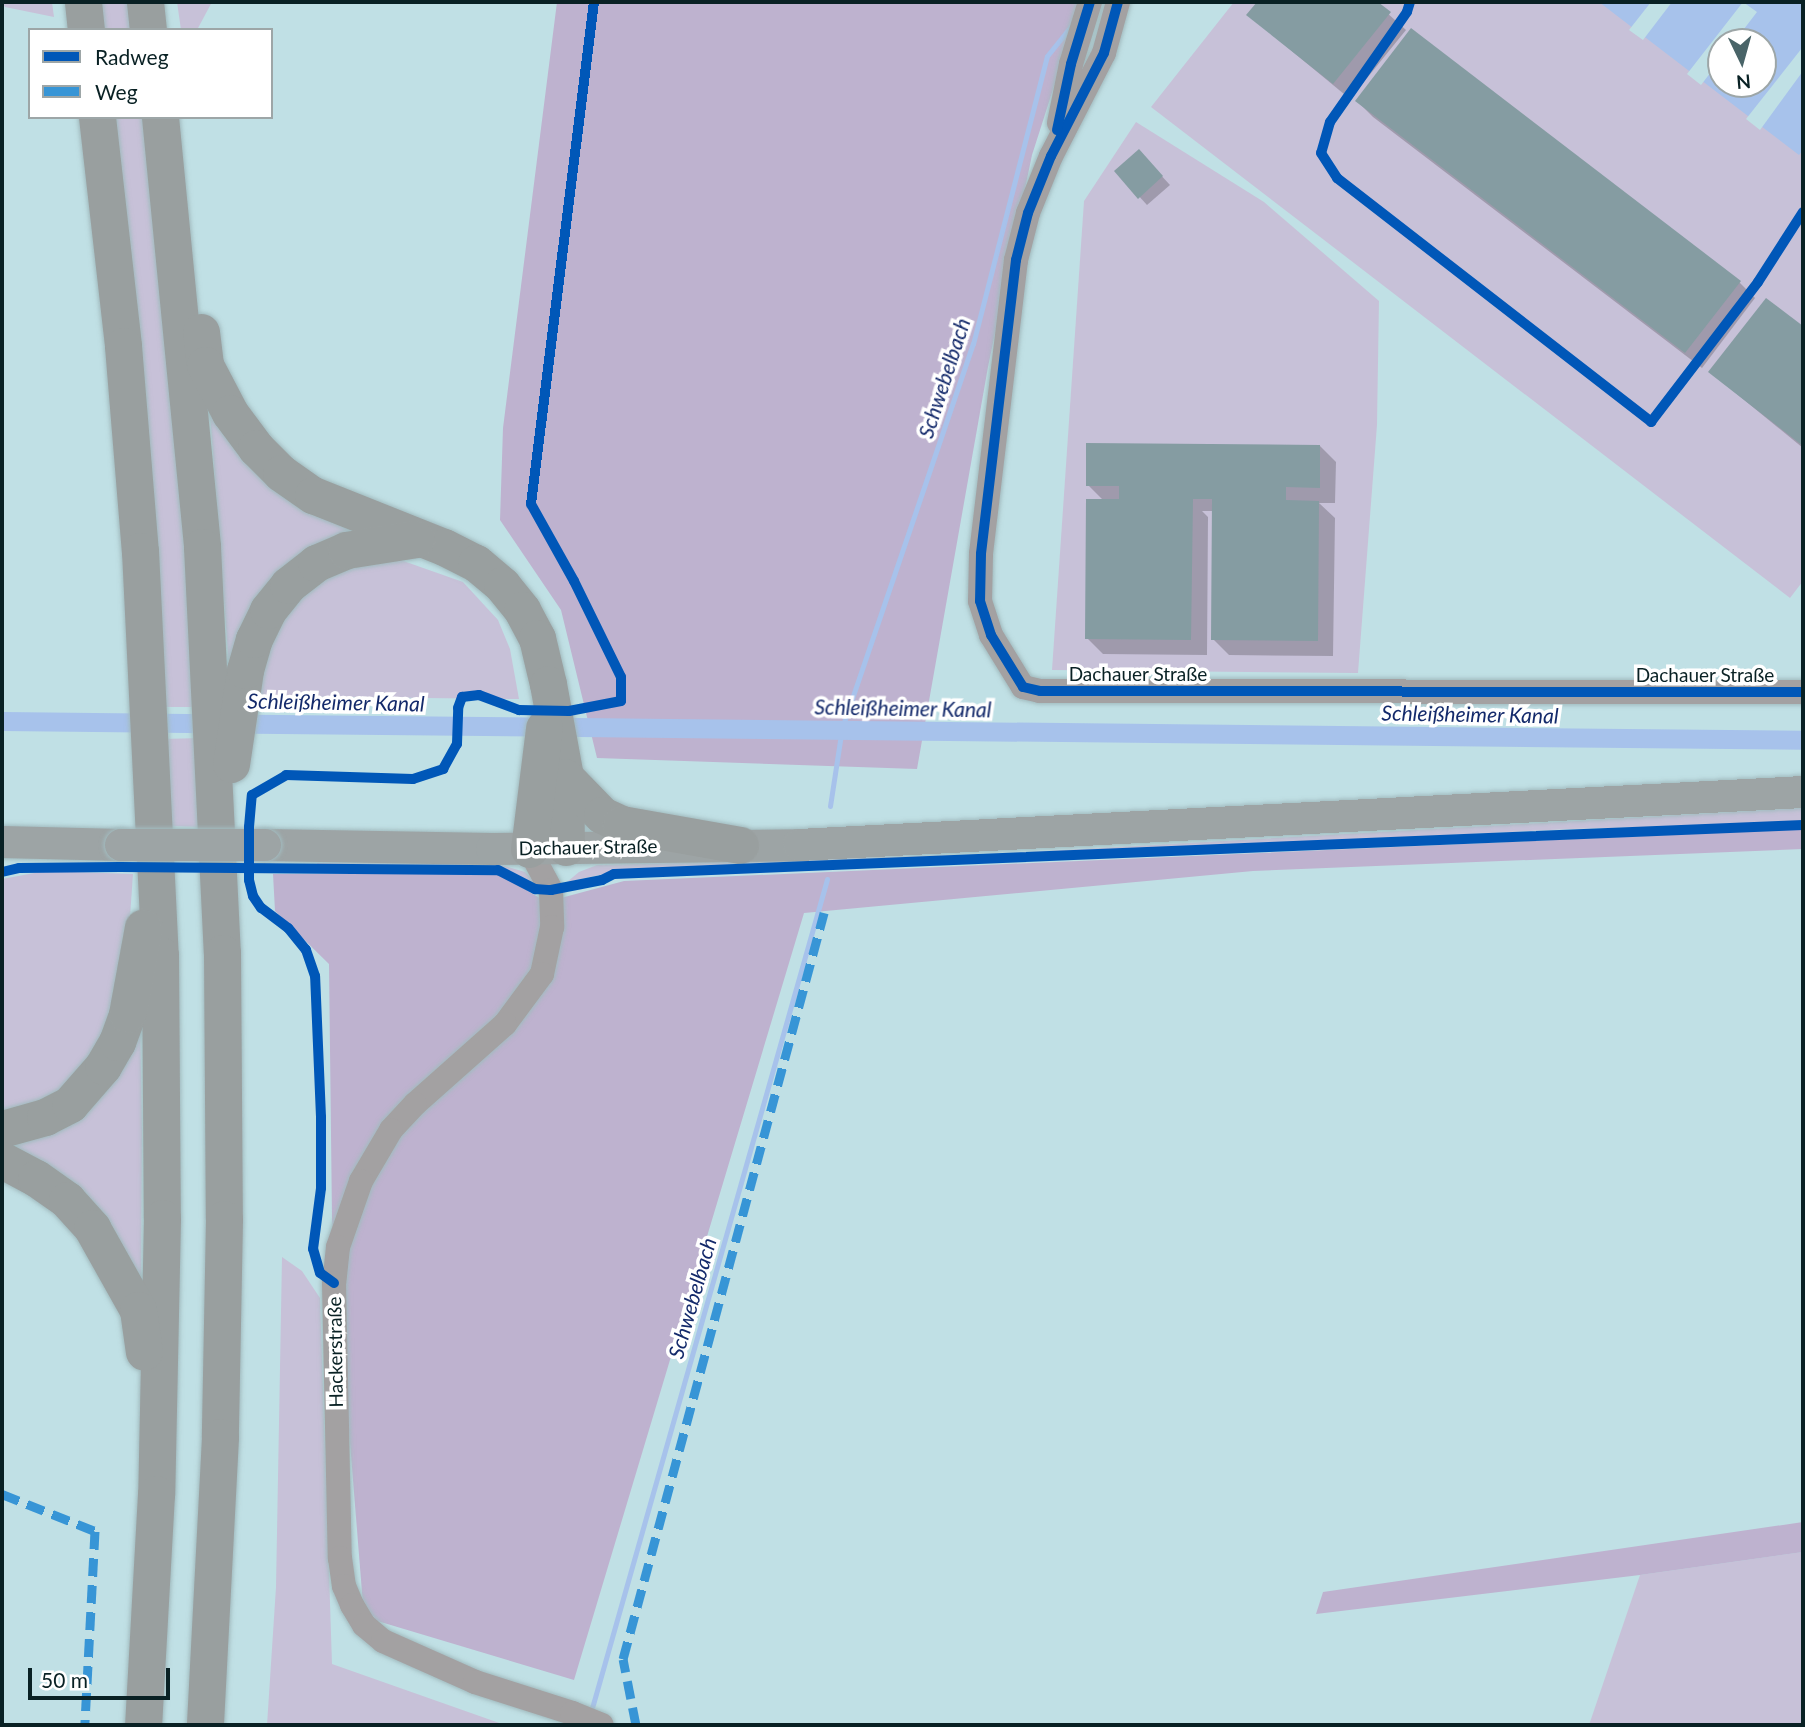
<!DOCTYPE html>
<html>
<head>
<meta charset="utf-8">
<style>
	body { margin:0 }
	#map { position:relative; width:1805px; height:1727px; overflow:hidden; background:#c0e0e5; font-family:Lato,sans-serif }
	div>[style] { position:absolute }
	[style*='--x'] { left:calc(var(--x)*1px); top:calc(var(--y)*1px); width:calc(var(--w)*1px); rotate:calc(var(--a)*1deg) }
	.green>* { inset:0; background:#c7c1d8 }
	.forest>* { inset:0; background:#beb2cf }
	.water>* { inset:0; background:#a7c2eb }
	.pier>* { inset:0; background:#c0e0e5 }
	.shadow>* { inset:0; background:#0003 }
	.stream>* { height:5px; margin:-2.5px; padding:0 2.5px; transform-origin:2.5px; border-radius:2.5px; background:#a7c2eb }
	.canal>* { height:19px; margin:-9.5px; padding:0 9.5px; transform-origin:9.5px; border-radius:9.5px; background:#a7c2eb }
	.building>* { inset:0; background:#859ca2 }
	.roads { filter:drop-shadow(0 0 2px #a2bbbf) drop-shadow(0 0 2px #a2bbbf) }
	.minor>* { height:24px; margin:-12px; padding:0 12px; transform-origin:12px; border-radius:12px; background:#a3a1a2 }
	.major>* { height:32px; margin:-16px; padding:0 16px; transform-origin:16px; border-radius:16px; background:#9da4a5 }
	.highway>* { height:37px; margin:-18.5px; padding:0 18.5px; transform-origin:18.5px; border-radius:18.5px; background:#999f9f }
	.bridges { filter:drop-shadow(0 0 2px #a2bbbf) drop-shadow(0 0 2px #a2bbbf) }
	.major-bridge>* { height:32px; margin:-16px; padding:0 16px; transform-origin:16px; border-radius:16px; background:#9da4a5 }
	.quiet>* { height:9px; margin-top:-4.5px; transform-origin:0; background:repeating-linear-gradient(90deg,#3795d6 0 18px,transparent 0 27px) }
	.cycleway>* { height:10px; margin:-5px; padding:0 5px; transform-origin:5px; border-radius:5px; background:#0057b8 }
	span { translate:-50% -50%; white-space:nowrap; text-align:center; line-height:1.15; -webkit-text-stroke:7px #fff; paint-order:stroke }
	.street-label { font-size:19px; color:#092124 }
	.water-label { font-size:21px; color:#142a6b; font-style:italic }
	.frame { position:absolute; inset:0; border:4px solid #092124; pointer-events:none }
	.legend { position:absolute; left:28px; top:28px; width:245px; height:91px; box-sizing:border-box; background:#fff; border:2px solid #9da6a7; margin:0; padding:9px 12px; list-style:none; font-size:21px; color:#092124 }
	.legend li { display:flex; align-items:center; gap:14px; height:35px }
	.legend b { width:35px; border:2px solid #9da6a7 }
	.north { position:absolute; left:1707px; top:28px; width:70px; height:70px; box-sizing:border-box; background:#fff; border:2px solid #9da6a7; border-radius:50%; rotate:175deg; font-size:19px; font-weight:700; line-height:28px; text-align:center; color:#092124 }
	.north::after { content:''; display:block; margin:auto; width:24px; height:32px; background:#496468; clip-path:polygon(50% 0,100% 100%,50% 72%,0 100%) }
	.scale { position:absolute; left:28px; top:1668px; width:142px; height:32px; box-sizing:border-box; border:4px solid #092124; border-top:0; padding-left:9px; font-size:21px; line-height:24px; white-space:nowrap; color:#092124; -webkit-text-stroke:5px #fff; paint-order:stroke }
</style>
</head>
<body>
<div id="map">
	<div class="green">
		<div style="clip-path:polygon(2px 2px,52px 2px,54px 17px,5px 7px)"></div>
		<div style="clip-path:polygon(94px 2px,143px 2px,147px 30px,97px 30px)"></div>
		<div style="clip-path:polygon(177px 2px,212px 2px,197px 30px,181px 30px)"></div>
		<div style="clip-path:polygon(evenodd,1234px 2px,1803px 2px,1803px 581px,1790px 598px,1151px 107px,1234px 2px,1721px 42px,1763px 42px,1763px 84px,1721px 84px,1721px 42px)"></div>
		<div style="clip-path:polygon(108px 117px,153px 117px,199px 707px,162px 707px)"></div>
		<div style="clip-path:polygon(1136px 122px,1264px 202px,1379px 301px,1377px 425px,1358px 673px,1052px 670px,1084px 201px)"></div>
		<div style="clip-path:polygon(209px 400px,376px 530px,353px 534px,230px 680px)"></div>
		<div style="clip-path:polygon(392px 557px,463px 582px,498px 620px,510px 649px,519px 699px,252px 696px,288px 598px,330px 568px)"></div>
		<div style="clip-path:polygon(201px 738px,205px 827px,169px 826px,163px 739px)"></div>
		<div style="clip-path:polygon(1803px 808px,1803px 823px,1571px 829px,1047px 855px,627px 869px,567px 882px,579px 872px,597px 865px,995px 854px)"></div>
		<div style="clip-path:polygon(317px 863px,498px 864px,525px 872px,535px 882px,531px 884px,500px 868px,317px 866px)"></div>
		<div style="clip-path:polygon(45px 871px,133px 874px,127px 960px,117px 1015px,83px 1078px,2px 1120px,2px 879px)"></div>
		<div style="clip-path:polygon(140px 1013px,142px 1131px,141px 1288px,10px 1149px,13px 1139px)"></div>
		<div style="clip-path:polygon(282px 1257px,302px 1271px,320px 1298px,332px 1664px,505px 1725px,267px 1725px,276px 1587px)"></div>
		<div style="clip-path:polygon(1803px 1552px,1803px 1725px,1589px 1725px,1640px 1575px)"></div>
	</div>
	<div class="forest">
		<div style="clip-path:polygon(557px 2px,1081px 2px,1032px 155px,988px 367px,917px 769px,597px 758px,561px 610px,500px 520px,503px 428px)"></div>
		<div style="clip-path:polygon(1803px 829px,1803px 849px,1253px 871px,804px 913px,574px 1680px,364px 1617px,332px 1219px,329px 964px,275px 911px,273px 874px,499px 873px,546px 902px,624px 881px)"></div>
		<div style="clip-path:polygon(1803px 1522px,1803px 1552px,1640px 1575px,1316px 1614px,1323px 1592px)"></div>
	</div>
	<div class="water">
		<div style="clip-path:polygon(evenodd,1599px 2px,1803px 2px,1803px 150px,1799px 155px,1599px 2px,1721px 42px,1763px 42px,1763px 84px,1721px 84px,1721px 42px)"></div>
	</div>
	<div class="pier">
		<div style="clip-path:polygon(1651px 2px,1672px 2px,1643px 40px,1629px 30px)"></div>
		<div style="clip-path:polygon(1743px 2px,1757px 12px,1734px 42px,1721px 42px,1721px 59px,1701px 85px,1687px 74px)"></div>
		<div style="clip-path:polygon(1802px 48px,1803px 71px,1760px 130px,1746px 119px)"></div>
	</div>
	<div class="shadow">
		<div style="clip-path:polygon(1259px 2px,1375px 2px,1406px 30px,1350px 99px,1248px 15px)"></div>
		<div style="clip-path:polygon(1357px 101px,1739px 282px,1755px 298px,1702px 368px,1373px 117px)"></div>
		<div style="clip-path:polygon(1146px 159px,1170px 185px,1147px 205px,1116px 171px)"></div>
		<div style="clip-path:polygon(1766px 300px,1803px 329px,1803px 448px,1710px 372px)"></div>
		<div style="clip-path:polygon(1320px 446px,1336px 462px,1335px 503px,1319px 503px,1335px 518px,1333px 656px,1229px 655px,1213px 639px,1214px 511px,1202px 511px,1208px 517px,1207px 655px,1103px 654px,1087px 638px,1103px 500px,1088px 485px)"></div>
	</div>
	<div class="stream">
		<div style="--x:830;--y:806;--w:79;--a:-81.3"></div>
		<div style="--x:842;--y:728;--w:406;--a:-71.2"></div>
		<div style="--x:973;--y:344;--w:297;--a:-75.6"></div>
		<div style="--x:1047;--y:56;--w:40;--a:-51"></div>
		<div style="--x:590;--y:1715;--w:869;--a:-74.17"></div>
	</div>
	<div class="canal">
		<div style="--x:2;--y:721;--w:1801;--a:0.6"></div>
	</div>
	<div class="building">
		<div style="clip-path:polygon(1257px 2px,1378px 2px,1391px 12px,1333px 84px,1246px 15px)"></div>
		<div style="clip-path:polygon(1411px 28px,1741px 281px,1685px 353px,1355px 101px)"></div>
		<div style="clip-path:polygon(1139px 149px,1163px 176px,1138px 199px,1114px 171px)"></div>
		<div style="clip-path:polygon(1766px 298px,1803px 326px,1803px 446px,1708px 372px)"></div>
		<div style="clip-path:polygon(1086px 443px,1320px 445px,1320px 488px,1286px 487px,1286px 500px,1319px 501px,1318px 641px,1211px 640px,1212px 499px,1193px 499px,1191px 640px,1085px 639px,1086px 499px,1119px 499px,1119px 486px,1086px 486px)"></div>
	</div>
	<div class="roads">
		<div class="minor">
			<div style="--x:1118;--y:2;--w:53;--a:105.4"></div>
			<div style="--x:1104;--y:53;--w:116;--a:117.2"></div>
			<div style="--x:1051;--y:156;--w:61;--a:112"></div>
			<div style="--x:1028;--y:213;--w:49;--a:104.3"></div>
			<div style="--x:1016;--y:260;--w:296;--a:96.8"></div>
			<div style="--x:981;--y:554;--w:47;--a:91.2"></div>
			<div style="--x:980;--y:601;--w:36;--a:72"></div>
			<div style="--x:991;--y:635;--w:61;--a:58.4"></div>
			<div style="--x:1023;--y:687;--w:17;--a:13"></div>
			<div style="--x:1040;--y:691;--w:763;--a:0.08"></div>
			<div style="--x:1059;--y:123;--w:60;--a:-78.5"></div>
			<div style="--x:1071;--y:64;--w:65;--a:-73"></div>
			<div style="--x:529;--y:849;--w:47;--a:61.8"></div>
			<div style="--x:551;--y:890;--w:37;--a:88"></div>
			<div style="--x:552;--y:927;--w:48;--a:102"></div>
			<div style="--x:542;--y:974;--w:62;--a:126.5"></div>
			<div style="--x:505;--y:1024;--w:120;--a:138.4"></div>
			<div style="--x:415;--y:1104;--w:35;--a:133"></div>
			<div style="--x:391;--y:1130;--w:59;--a:120.5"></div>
			<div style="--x:361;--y:1181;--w:70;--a:109.2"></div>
			<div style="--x:338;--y:1247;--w:36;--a:96"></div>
			<div style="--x:334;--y:1283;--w:275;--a:88.8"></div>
			<div style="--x:340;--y:1558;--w:28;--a:82"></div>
			<div style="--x:344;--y:1586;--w:21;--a:67"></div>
			<div style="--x:352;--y:1605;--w:23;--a:59"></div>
			<div style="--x:364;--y:1625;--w:25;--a:40"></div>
			<div style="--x:383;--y:1641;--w:101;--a:24"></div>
			<div style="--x:475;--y:1682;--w:102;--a:17.7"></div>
			<div style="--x:572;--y:1713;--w:32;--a:22"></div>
		</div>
		<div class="major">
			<div style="--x:2;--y:842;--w:119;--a:1.4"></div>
			<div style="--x:265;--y:845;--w:227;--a:1"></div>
			<div style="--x:492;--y:849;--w:307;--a:-0.7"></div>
			<div style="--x:799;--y:845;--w:1005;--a:-3.02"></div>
		</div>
		<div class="highway">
			<div style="--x:83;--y:2;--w:28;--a:84"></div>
			<div style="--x:145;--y:2;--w:28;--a:84"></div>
			<div style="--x:97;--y:117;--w:230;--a:83.5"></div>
			<div style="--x:123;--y:346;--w:206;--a:85.3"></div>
			<div style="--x:140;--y:551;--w:404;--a:87.2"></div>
			<div style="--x:160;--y:955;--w:263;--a:89.6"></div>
			<div style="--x:162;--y:1218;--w:276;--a:91.2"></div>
			<div style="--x:156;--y:1494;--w:231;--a:93.2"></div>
			<div style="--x:160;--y:117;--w:432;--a:84.4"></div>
			<div style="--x:202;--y:547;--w:406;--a:87.2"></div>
			<div style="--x:222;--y:953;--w:266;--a:89.6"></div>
			<div style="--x:224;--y:1219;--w:218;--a:91.1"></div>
			<div style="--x:220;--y:1437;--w:288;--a:93"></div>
			<div style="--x:201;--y:332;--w:33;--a:83"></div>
			<div style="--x:205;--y:365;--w:54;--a:62.5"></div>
			<div style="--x:230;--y:413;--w:44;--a:53.4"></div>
			<div style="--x:256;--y:448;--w:35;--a:45"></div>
			<div style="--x:281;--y:473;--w:39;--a:35"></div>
			<div style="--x:313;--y:495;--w:141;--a:21.7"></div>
			<div style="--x:444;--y:547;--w:36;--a:27"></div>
			<div style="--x:476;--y:563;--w:34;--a:40"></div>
			<div style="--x:502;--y:585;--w:32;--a:51"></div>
			<div style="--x:522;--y:610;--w:32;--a:62"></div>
			<div style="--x:537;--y:638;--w:47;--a:76.6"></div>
			<div style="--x:548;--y:684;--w:95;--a:79.6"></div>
			<div style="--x:565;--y:777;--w:70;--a:89.2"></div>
			<div style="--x:231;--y:764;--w:95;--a:-81.5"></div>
			<div style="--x:245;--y:670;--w:32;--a:-74"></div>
			<div style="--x:254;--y:639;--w:32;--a:-64"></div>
			<div style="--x:268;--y:610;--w:32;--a:-51"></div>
			<div style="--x:288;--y:585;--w:36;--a:-38"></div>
			<div style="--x:316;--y:563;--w:33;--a:-23"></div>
			<div style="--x:346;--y:550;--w:71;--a:-8.9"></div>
			<div style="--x:565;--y:777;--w:53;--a:45.8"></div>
			<div style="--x:602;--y:815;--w:21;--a:25"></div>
			<div style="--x:621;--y:824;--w:121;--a:10"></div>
			<div style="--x:529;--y:849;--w:122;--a:-82.9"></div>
			<div style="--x:2;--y:1129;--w:45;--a:-15.6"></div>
			<div style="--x:45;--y:1117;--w:28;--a:-27"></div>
			<div style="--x:70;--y:1104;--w:50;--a:-49"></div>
			<div style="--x:103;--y:1066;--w:28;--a:-60"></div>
			<div style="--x:117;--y:1042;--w:30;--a:-70"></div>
			<div style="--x:127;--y:1014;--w:88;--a:-79.6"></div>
			<div style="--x:2;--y:1160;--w:38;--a:28"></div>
			<div style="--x:36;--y:1178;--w:38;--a:35"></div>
			<div style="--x:67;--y:1200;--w:38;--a:48"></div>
			<div style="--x:92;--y:1228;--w:94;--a:60.7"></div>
			<div style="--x:138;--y:1310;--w:42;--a:81.9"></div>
		</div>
	</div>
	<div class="bridges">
		<div class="major-bridge">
			<div style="--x:121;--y:845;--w:144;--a:0"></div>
		</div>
	</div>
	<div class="quiet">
		<div style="--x:2;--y:1494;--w:100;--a:21.7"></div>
		<div style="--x:95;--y:1531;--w:194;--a:93"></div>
		<div style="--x:636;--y:1725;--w:67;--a:-101.1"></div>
		<div style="--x:623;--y:1659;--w:773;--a:-74.92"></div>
	</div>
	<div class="cycleway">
		<div style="--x:1118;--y:2;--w:53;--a:105.4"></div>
		<div style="--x:1104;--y:53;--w:116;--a:117.2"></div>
		<div style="--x:1051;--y:156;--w:61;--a:112"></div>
		<div style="--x:1028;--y:213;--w:49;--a:104.3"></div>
		<div style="--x:1016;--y:260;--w:296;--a:96.8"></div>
		<div style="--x:981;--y:554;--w:47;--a:91.2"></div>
		<div style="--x:980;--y:601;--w:36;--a:72"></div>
		<div style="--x:991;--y:635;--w:61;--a:58.4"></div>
		<div style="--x:1023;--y:687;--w:17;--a:13"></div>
		<div style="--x:1040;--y:691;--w:763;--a:0.08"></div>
		<div style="--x:1410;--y:2;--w:10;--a:107"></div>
		<div style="--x:1407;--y:12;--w:134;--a:125"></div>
		<div style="--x:1330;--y:122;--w:32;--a:106"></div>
		<div style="--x:1321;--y:153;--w:30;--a:57"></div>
		<div style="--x:1337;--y:178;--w:398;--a:37.8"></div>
		<div style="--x:1651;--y:422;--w:176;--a:-52.6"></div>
		<div style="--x:1758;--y:282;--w:83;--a:-57.3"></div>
		<div style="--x:1057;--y:130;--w:67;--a:-78"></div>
		<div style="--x:1071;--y:64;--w:65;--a:-73"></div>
		<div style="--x:2;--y:872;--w:17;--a:-13"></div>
		<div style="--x:19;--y:868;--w:101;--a:-0.6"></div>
		<div style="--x:120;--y:867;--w:378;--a:0.5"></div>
		<div style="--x:498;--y:870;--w:42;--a:27.2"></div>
		<div style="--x:535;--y:889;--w:16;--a:4"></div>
		<div style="--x:551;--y:890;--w:52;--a:-11.1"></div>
		<div style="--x:602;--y:880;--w:13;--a:-27"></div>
		<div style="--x:614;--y:874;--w:1190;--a:-2.36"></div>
		<div style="--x:334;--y:1283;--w:17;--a:-144"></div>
		<div style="--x:320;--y:1273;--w:25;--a:-106"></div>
		<div style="--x:313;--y:1249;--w:62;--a:-82.5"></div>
		<div style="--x:321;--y:1188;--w:71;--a:-90"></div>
		<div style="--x:321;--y:1117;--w:141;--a:-92.4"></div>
		<div style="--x:315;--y:976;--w:28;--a:-109"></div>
		<div style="--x:306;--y:950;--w:28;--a:-129"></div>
		<div style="--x:288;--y:928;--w:34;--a:-143"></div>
		<div style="--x:261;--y:908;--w:14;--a:-124"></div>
		<div style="--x:253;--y:896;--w:16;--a:-104"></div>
		<div style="--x:249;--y:880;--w:53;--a:-90"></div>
		<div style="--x:249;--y:827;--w:32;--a:-85"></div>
		<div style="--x:252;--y:795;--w:39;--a:-30"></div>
		<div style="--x:286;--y:775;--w:127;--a:1.8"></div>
		<div style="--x:413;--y:779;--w:32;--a:-18"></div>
		<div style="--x:443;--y:769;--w:29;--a:-61"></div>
		<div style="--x:457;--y:744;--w:36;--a:-88"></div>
		<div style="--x:458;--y:708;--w:12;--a:-70"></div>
		<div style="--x:462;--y:697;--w:17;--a:-7"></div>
		<div style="--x:479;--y:695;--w:43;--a:20.6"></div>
		<div style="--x:519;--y:710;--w:50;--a:1.1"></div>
		<div style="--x:569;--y:711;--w:53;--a:-10.9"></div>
		<div style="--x:621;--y:701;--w:24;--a:-90"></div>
		<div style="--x:621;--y:677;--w:107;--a:-116.1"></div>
		<div style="--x:574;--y:581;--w:88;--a:-119.2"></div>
		<div style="--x:531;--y:504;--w:506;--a:-82.85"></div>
	</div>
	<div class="street-label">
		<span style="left:1138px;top:674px">Dachauer Straße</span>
		<span style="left:1705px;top:675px">Dachauer Straße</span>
		<span style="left:588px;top:847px;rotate:-1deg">Dachauer Straße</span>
		<span style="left:335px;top:1352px;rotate:-91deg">Hackerstraße</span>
	</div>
	<div class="water-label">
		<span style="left:944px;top:378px;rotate:-72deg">Schwebelbach</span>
		<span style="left:336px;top:702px;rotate:1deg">Schleißheimer Kanal</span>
		<span style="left:903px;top:708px;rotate:1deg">Schleißheimer Kanal</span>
		<span style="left:1470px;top:714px;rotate:1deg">Schleißheimer Kanal</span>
		<span style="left:692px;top:1298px;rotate:-74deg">Schwebelbach</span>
	</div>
	<div class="frame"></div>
	<ul class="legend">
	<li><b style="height:9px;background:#0057b8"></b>Radweg</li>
	<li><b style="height:9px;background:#3795d6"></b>Weg</li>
	</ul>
	<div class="north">N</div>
	<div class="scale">50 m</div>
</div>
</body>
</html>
